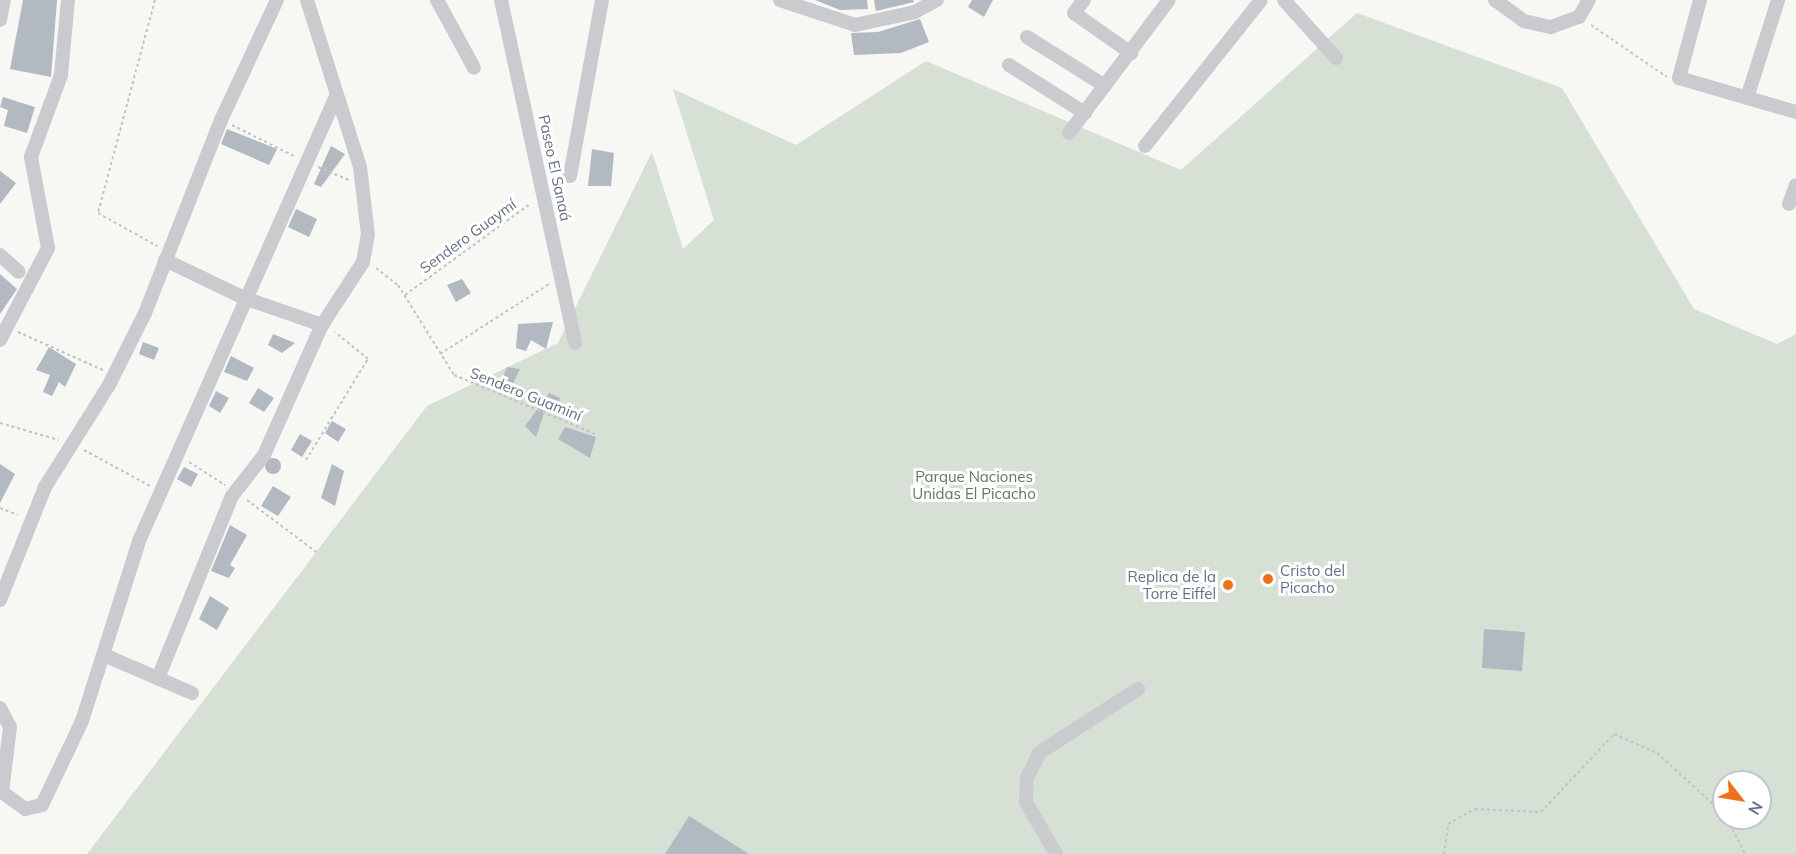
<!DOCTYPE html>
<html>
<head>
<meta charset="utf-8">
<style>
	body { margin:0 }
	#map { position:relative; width:1796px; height:854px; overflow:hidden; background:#f7f7f4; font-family:Mulish,sans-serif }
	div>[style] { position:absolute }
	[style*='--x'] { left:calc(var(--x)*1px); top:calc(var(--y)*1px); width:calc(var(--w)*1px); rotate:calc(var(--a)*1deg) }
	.green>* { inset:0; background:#d7e0d4 }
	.building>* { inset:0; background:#b3b9c1 }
	.round { border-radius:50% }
	.path>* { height:2px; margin-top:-1px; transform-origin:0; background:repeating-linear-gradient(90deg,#c2c3c5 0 3px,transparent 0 6px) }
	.minor>* { height:14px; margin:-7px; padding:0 7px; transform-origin:7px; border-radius:7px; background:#c9cbcf }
	.dots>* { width:16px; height:16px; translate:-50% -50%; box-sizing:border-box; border:3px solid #fff; border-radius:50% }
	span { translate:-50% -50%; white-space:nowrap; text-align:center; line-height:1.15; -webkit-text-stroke:6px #fff; paint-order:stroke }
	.street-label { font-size:15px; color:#637188 }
	.park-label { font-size:15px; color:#60795f }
	.poi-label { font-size:15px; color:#637188 }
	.left { translate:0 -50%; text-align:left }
	.right { translate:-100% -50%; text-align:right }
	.north { position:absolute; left:1712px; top:770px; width:60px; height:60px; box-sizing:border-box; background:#fff; border:2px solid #c1c6cf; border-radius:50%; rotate:121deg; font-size:16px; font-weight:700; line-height:24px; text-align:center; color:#637188 }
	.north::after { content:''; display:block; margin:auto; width:21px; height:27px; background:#f36e18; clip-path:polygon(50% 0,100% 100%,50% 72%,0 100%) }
</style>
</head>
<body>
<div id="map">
	<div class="green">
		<div style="clip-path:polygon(evenodd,1357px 13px,1562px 88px,1694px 309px,1777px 344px,1796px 334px,1796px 854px,87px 854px,427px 406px,558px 343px,652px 152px,683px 249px,714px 220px,673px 89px,796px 145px,926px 61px,1181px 170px,1357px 13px,1724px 782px,1760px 782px,1760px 818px,1724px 818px,1724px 782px)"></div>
	</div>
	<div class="building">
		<div style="clip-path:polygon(23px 0,57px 0,51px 77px,10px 69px)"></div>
		<div style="clip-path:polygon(815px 0,867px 0,868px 9px,840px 10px)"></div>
		<div style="clip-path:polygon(874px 0,913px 0,914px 2px,876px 11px)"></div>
		<div style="clip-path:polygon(972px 0,993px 0,984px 17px,968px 7px)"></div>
		<div style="clip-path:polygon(920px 19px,929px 42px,901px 53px,854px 55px,851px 33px,878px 32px)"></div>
		<div style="clip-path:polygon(3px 97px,35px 107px,27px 133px,4px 126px,8px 110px,0 107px)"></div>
		<div style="clip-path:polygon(227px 129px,277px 149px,269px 165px,221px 144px)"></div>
		<div style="clip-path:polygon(331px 146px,345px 154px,321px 187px,314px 184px)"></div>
		<div style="clip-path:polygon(592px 149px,614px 153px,611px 186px,588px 186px)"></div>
		<div style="clip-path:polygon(0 171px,16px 183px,0 204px)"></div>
		<div style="clip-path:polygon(296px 209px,317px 219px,309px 237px,288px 227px)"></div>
		<div style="clip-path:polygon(0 274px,17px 289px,0 314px)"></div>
		<div style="clip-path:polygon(462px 279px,471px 293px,456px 302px,447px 285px)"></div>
		<div style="clip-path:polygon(553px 322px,546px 349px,531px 340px,526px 351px,516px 348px,518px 324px)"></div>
		<div style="clip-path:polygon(273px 334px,295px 343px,282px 353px,268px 345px)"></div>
		<div style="clip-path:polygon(143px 342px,159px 348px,154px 360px,139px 354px)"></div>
		<div style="clip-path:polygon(49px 347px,76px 364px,65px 387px,59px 382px,52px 396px,43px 392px,50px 375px,36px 370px)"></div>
		<div style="clip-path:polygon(231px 356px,254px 368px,247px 381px,224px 372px)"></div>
		<div style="clip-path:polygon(507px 367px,520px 369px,512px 386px,501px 382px)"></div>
		<div style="clip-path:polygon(258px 388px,274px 398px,264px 412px,249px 403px)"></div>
		<div style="clip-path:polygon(216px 391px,229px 398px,220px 413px,209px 406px)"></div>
		<div style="clip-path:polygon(549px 393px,560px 398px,556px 415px,546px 407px,536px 437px,525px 426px)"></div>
		<div style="clip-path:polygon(332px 421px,346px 429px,338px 442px,325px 433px)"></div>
		<div style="clip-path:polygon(565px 427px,596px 437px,590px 458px,558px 439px)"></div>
		<div style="clip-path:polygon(300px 434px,312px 441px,302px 457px,291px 450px)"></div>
		<div class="round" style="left:265px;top:458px;width:16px;height:16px"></div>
		<div style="clip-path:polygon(0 464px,15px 474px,0 503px)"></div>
		<div style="clip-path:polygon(332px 464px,344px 471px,335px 506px,321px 498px)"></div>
		<div style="clip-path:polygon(184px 467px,198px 474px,191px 487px,177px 479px)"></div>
		<div style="clip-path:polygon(273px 486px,291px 497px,278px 516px,261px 506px)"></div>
		<div style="clip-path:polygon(230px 525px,247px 535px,230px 565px,235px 568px,229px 578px,211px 571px)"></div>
		<div style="clip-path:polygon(210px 596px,229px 608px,217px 630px,199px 619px)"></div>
		<div style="clip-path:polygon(1484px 629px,1525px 632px,1522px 671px,1482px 668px)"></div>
		<div style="clip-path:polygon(689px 816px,749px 854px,665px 854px)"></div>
	</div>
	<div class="path">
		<div style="--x:155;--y:0;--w:220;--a:105"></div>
		<div style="--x:98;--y:213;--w:68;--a:29.2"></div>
		<div style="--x:1591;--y:25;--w:92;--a:34.4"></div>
		<div style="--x:232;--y:125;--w:69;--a:26.6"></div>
		<div style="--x:318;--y:167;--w:34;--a:23"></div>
		<div style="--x:376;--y:268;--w:28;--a:38"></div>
		<div style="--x:398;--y:285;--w:106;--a:58.1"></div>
		<div style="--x:454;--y:375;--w:153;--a:22.7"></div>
		<div style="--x:405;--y:295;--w:156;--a:-36.1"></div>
		<div style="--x:18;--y:332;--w:93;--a:24.1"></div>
		<div style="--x:440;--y:354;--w:130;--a:-32.7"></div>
		<div style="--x:0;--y:423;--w:61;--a:16.1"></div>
		<div style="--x:84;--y:450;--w:75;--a:28.6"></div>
		<div style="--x:306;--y:460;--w:119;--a:-58.5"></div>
		<div style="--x:368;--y:359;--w:43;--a:-140.7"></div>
		<div style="--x:189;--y:462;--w:43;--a:32.6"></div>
		<div style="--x:247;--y:500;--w:90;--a:36.9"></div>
		<div style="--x:0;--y:508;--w:19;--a:21"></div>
		<div style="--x:1727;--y:818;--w:40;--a:63.4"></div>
		<div style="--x:1444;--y:854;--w:30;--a:-82"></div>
		<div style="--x:1448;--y:824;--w:31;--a:-29"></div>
		<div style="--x:1475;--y:809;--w:66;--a:2.6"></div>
		<div style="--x:1541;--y:812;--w:107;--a:-46.9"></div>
		<div style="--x:1614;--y:734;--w:47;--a:23.8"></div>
		<div style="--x:1657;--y:753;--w:91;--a:42.3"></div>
	</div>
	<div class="minor">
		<div style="--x:437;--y:0;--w:77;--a:61.4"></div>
		<div style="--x:501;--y:0;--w:351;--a:77.8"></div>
		<div style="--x:780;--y:0;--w:79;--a:18.4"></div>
		<div style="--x:855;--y:25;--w:61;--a:-12.2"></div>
		<div style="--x:915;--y:12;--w:25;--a:-29"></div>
		<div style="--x:1084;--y:0;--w:16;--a:128"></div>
		<div style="--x:1074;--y:13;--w:70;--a:35.1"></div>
		<div style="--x:1284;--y:0;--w:78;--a:48.1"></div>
		<div style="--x:1495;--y:0;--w:36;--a:36"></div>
		<div style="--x:1524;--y:21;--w:28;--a:13"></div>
		<div style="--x:1551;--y:27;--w:30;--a:-20"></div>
		<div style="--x:1579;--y:17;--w:20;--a:-60"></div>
		<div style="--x:1700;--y:0;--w:81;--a:105.1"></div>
		<div style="--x:1679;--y:78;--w:122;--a:16.2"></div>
		<div style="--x:0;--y:20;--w:20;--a:-79"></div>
		<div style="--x:1027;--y:37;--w:92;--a:32.1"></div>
		<div style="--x:1009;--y:65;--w:90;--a:32.3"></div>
		<div style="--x:1747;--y:98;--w:103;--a:-72.4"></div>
		<div style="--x:1069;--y:133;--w:166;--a:-53.1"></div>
		<div style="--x:1145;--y:146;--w:186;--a:-51.5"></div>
		<div style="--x:570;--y:176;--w:179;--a:-79.7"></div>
		<div style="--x:1789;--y:204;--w:20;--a:-70"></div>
		<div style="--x:0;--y:255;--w:25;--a:42"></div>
		<div style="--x:165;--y:260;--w:88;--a:25.7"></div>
		<div style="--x:244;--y:298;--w:83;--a:19.1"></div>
		<div style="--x:0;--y:340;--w:104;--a:-62.4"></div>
		<div style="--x:48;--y:248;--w:93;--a:-100.6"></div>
		<div style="--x:31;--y:157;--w:87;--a:-69.9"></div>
		<div style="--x:61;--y:75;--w:75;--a:-84.7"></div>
		<div style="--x:0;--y:600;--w:122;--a:-68.3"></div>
		<div style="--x:45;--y:487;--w:120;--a:-57.9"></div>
		<div style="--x:109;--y:385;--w:80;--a:-63.4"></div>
		<div style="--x:145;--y:313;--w:207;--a:-68.5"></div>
		<div style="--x:221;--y:120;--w:132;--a:-65"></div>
		<div style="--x:104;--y:655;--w:96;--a:23.4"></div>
		<div style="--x:158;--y:678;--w:196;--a:-67.9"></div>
		<div style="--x:232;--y:496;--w:52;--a:-52"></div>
		<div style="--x:264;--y:455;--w:142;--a:-66"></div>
		<div style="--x:322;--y:325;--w:75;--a:-56.9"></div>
		<div style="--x:363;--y:262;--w:27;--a:-80"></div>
		<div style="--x:368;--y:235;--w:68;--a:-96.7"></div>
		<div style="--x:360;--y:167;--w:175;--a:-107.6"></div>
		<div style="--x:0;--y:708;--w:21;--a:62"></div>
		<div style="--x:10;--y:727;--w:65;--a:97"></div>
		<div style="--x:2;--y:792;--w:29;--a:36"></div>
		<div style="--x:25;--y:809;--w:17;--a:-13"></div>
		<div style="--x:42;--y:805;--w:93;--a:-64.5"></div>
		<div style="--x:82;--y:721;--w:189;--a:-72.4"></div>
		<div style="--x:139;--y:541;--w:488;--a:-66.1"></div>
		<div style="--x:1056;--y:854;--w:60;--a:-120"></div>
		<div style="--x:1026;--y:802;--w:24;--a:-88"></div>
		<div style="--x:1027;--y:778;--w:28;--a:-64"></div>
		<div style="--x:1039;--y:753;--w:118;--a:-32.9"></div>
	</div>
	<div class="dots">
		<div style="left:1268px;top:579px;background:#f36e18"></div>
		<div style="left:1228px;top:585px;background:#f36e18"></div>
	</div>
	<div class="street-label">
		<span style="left:555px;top:168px;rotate:78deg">Paseo El Sanaá</span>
		<span style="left:468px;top:236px;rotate:-36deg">Sendero Guaymí</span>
		<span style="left:526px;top:394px;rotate:22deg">Sendero Guaminí</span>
	</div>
	<div class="park-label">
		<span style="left:974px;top:485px">Parque Naciones<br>Unidas El Picacho</span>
	</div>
	<div class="poi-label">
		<span class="left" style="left:1280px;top:579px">Cristo del<br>Picacho</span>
		<span class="right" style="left:1216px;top:585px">Replica de la<br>Torre Eiffel</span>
	</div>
	<div class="north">N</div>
</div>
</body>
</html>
